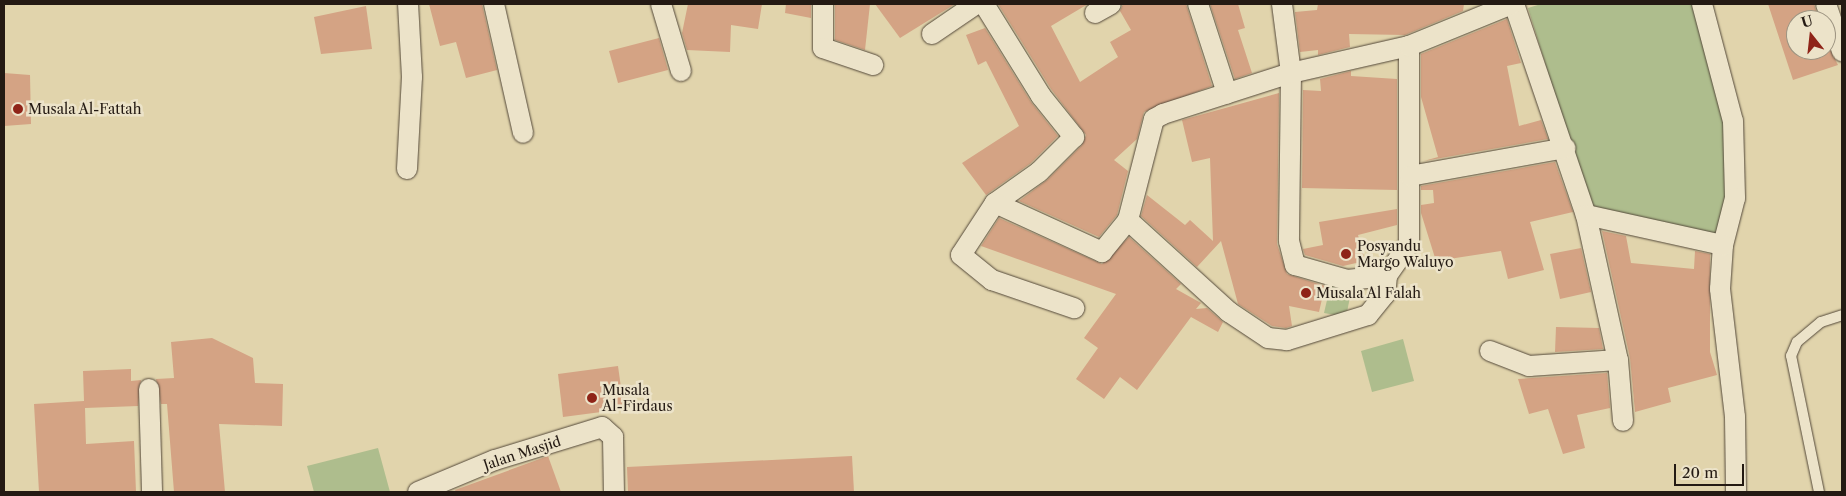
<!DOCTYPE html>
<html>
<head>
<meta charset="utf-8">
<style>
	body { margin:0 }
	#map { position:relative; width:1846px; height:496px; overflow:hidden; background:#e1d4ac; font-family:"Libre Caslon Text",serif }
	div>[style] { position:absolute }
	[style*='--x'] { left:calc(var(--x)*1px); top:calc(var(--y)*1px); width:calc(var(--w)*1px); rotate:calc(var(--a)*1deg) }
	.green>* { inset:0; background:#aebd8d }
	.building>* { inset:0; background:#d4a384 }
	.roads { filter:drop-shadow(0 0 1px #534839) drop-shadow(0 0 1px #534839) }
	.service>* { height:10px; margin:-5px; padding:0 5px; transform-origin:5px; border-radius:5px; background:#ece3c9 }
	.minor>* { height:20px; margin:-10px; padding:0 10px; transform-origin:10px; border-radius:10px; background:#ece3c9 }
	.dots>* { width:14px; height:14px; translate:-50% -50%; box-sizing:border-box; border:2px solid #ece3c9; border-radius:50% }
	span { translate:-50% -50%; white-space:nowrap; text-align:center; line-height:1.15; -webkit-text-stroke:5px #ece3c9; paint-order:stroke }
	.poi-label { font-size:14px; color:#241a13 }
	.left { translate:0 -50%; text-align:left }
	.street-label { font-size:14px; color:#241a13 }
	.frame { position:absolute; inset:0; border:5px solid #241a13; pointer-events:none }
	.north { position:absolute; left:1786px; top:10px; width:50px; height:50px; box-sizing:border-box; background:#ece3c9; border:1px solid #9c9380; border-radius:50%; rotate:344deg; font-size:14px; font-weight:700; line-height:20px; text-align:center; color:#241a13 }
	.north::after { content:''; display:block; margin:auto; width:18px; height:22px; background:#8f2418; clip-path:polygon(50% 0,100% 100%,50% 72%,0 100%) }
	.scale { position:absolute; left:1674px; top:464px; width:70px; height:22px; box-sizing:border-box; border:2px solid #241a13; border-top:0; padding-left:6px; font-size:15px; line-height:18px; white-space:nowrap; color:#241a13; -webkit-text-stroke:4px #ece3c9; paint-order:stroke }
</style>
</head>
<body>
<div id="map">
	<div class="green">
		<div style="clip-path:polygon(1541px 4px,1697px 4px,1729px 124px,1730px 195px,1719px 240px,1589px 205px,1528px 8px)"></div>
		<div style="clip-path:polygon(1331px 283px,1352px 287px,1346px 317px,1324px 313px)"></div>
		<div style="clip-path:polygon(1403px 339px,1414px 381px,1372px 392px,1361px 351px)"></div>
		<div style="clip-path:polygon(378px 448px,390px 492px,314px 492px,307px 466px)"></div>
	</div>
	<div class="building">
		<div style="clip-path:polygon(429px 4px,482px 4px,497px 70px,466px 78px,456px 42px,440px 46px)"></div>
		<div style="clip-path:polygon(688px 4px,762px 4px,758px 29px,731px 25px,730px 52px,687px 50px,682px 33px)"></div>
		<div style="clip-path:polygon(786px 4px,811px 4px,811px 18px,785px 13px)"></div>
		<div style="clip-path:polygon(835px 4px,870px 4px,865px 50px,835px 40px)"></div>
		<div style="clip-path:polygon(875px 4px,955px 4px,900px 38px)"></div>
		<div style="clip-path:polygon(998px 4px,1088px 4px,1051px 26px,1080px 82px,1118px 57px,1110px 42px,1131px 30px,1120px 11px,1123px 4px,1186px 4px,1212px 86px,1144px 112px,1137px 139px,1114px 160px,1128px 171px,1117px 215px,1099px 237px,1019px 201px,1047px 180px,1082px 145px,1086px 135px,1051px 89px)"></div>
		<div style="clip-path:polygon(1210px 4px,1238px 4px,1245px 28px,1238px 30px,1252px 73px,1235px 79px)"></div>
		<div style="clip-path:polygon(1318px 4px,1464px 4px,1463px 11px,1405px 35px,1349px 34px,1350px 47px,1318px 55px,1318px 50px,1300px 52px,1295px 12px,1317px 10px)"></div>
		<div style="clip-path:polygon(1768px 4px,1814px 4px,1819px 20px,1796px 20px,1796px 50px,1826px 50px,1826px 41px,1838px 65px,1793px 80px)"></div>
		<div style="clip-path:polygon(366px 6px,372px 49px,321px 54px,314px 17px)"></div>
		<div style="clip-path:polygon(1507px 19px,1521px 63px,1507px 66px,1519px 126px,1541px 120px,1548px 139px,1424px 161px,1438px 157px,1421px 97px,1421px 54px)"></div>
		<div style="clip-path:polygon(985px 28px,1031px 102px,1058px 136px,1031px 163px,986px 195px,962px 163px,1019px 126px,986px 61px,978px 65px,966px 35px)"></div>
		<div style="clip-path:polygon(659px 38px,668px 70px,618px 83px,609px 51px)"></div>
		<div style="clip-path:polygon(1351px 71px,1351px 76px,1397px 79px,1397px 190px,1302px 188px,1303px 90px,1321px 91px,1320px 79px)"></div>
		<div style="clip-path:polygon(4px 73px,30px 75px,31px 124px,4px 126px)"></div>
		<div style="clip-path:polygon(1279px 93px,1277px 244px,1287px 274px,1325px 286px,1319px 312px,1289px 306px,1292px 326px,1286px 328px,1272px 326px,1238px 304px,1221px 241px,1197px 267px,1141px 216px,1147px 195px,1185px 225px,1190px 220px,1213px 241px,1210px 158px,1192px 162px,1182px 120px)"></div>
		<div style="clip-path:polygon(1555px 162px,1573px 212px,1530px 222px,1544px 270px,1508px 279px,1501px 251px,1436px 261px,1421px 213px,1421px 205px,1434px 203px,1433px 190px,1421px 190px,1421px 186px)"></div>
		<div style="clip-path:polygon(1397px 209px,1397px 225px,1358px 235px,1365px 261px,1343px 266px,1305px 255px,1303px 249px,1323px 245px,1319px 222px)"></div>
		<div style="clip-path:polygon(999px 218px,1102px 264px,1129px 237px,1181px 284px,1176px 289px,1201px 303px,1196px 309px,1207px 308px,1223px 322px,1218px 332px,1191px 317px,1137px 390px,1120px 377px,1104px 399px,1076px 379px,1098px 348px,1084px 338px,1116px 294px,981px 246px)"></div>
		<div style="clip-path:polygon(1602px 231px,1626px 236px,1631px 263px,1694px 269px,1695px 251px,1710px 254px,1710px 352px,1717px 375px,1668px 388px,1671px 402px,1635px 412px,1630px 358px)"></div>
		<div style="clip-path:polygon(1581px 248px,1591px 292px,1560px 299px,1550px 254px)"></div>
		<div style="clip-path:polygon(1556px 327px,1599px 328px,1603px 349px,1555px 352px)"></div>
		<div style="clip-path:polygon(212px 338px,253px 358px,255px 383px,283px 384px,282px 426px,219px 424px,225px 492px,174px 492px,167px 404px,161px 404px,156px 379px,174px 378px,171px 342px)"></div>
		<div style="clip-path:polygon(618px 366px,624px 409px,563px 417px,558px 374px)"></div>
		<div style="clip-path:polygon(131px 369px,131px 381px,141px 380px,138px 406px,85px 408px,86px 444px,134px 441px,136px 492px,39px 492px,34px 404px,84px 401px,83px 371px)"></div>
		<div style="clip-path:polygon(1607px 373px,1610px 408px,1577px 415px,1585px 448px,1563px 454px,1548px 409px,1529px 414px,1518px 379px)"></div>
		<div style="clip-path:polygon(548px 456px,561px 492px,456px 492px,455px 490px)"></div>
		<div style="clip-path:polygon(852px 456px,854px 492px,628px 492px,627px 467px)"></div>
	</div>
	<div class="roads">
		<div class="service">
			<div style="--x:1819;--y:492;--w:139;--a:-101.6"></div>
			<div style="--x:1791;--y:356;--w:15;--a:-67"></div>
			<div style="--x:1797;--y:342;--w:31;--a:-40"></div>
			<div style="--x:1821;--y:322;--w:22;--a:-18"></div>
		</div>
		<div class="minor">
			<div style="--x:494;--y:4;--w:132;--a:77.3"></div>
			<div style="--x:661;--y:4;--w:70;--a:73.4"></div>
			<div style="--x:823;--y:4;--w:44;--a:90"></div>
			<div style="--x:823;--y:48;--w:53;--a:18.8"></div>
			<div style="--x:984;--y:4;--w:108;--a:58.2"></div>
			<div style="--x:1041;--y:96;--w:53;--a:51.2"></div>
			<div style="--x:1074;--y:137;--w:49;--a:135"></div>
			<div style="--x:1039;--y:172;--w:54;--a:144.8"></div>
			<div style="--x:995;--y:203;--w:62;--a:123.2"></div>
			<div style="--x:961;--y:255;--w:40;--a:39"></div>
			<div style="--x:992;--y:280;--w:87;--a:18.9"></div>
			<div style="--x:1198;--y:4;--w:94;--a:72"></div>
			<div style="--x:1282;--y:4;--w:70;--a:82.6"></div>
			<div style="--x:1291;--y:73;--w:168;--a:90.7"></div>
			<div style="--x:1289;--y:241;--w:25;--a:76"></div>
			<div style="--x:1295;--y:265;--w:54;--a:16.1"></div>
			<div style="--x:1347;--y:280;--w:40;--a:-5.7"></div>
			<div style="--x:1514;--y:4;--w:223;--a:71.2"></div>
			<div style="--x:1586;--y:215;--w:148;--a:77.6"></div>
			<div style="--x:1618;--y:360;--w:61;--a:85.3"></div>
			<div style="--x:1702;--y:4;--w:121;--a:75.2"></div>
			<div style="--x:1733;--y:121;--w:77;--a:88.5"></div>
			<div style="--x:1735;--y:198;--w:49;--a:104.3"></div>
			<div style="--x:1723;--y:245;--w:44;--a:93.9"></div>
			<div style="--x:1720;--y:289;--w:129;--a:83.3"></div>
			<div style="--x:1735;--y:417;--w:75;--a:89.2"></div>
			<div style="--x:1826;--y:4;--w:50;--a:71.2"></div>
			<div style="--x:1095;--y:13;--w:18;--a:-29"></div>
			<div style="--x:932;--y:34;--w:53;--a:-34.3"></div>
			<div style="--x:1409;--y:46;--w:198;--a:90"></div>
			<div style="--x:1409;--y:244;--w:39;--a:125"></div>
			<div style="--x:1387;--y:276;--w:18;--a:96"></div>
			<div style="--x:1385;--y:294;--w:27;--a:129"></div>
			<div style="--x:1368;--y:315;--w:85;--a:162.8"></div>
			<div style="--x:1287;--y:340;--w:19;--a:-174"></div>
			<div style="--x:1268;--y:338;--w:47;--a:-146.3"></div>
			<div style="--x:1229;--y:312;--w:137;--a:-137.7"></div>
			<div style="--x:1128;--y:220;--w:104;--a:-75.6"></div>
			<div style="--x:1154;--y:119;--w:10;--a:-29"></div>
			<div style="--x:1163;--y:114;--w:134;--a:-17.8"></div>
			<div style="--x:1291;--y:73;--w:121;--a:-12.9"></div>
			<div style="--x:1409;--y:46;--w:111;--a:-22.2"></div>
			<div style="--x:407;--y:169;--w:92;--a:-86.9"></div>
			<div style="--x:412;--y:77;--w:73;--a:-93.1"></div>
			<div style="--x:1410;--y:176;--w:158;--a:-10.2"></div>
			<div style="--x:995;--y:203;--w:118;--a:24.6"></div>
			<div style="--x:1102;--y:252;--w:41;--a:-50.9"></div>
			<div style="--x:1586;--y:215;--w:140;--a:12.4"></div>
			<div style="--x:1490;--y:351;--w:42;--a:21"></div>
			<div style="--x:1529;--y:366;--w:89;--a:-3.9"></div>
			<div style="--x:149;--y:389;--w:103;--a:88.3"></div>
			<div style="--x:418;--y:492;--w:83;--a:-22.6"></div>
			<div style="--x:495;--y:460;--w:112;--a:-17.1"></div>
			<div style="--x:602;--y:427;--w:15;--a:42"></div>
			<div style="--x:613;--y:437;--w:55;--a:89"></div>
		</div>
	</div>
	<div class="dots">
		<div style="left:18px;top:109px;background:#8f2418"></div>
		<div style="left:1346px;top:254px;background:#8f2418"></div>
		<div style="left:1306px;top:293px;background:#8f2418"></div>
		<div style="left:592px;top:398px;background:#8f2418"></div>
	</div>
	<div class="poi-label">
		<span class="left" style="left:28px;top:109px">Musala Al-Fattah</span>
		<span class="left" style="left:1357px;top:254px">Posyandu<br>Margo Waluyo</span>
		<span class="left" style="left:1316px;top:293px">Musala Al Falah</span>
		<span class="left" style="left:602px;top:398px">Musala<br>Al-Firdaus</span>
	</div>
	<div class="street-label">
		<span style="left:522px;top:453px;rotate:-18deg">Jalan Masjid</span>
	</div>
	<div class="frame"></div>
	<div class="north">U</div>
	<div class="scale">20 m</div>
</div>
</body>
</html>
